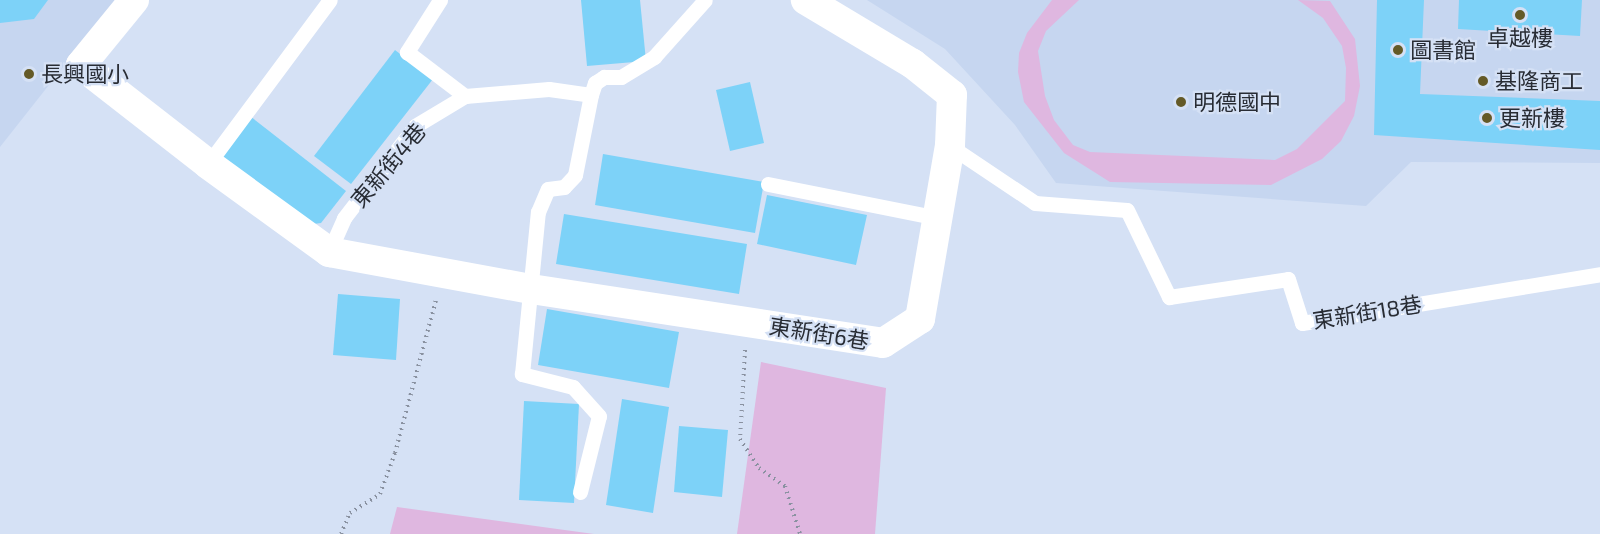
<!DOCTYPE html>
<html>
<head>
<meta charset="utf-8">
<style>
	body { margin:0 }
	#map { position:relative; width:1600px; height:534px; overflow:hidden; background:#d5e1f5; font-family:"Exo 2","Noto Sans TC",sans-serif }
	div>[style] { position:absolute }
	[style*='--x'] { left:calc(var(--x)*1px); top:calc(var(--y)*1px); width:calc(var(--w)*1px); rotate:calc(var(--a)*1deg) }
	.built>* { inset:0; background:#c6d6f0 }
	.green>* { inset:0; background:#dfb7e0 }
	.building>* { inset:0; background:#7dd2f8 }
	.path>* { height:4px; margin-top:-2px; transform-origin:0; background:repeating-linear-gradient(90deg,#8991a0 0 1.5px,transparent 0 6px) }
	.lane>* { height:15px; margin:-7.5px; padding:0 7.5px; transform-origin:7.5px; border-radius:7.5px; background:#fff }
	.street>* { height:30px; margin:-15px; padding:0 15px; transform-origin:15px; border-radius:15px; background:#fff }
	.dots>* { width:16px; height:16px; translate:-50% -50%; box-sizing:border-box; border:3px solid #d5e1f5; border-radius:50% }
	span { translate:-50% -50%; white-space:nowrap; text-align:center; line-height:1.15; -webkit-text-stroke:4.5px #d5e1f5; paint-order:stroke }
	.poi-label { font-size:22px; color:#282c34 }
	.left { translate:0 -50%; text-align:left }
	.street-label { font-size:22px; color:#282c34 }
</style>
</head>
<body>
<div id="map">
	<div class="built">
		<div style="clip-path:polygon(0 0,116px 0,0 147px)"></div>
		<div style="clip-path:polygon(867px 0,1600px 0,1600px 163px,1411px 162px,1366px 206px,1056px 183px,1015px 125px,945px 49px)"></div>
	</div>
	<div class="green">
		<div style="clip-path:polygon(1052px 0,1079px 0,1046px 31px,1038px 51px,1045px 96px,1054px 120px,1073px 145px,1090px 152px,1275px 160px,1297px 149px,1345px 101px,1346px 68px,1342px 46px,1323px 18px,1298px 0,1330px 1px,1355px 39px,1360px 86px,1354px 116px,1341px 141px,1322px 159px,1271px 185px,1110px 182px,1064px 153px,1024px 102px,1018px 72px,1019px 53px,1027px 33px)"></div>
		<div style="clip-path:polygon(761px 362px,886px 388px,875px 534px,737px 534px)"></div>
		<div style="clip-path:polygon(397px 507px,594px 534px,390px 534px)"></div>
	</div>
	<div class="building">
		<div style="clip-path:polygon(0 0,48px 0,34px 19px,0 23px)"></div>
		<div style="clip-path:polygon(581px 0,640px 0,646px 61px,587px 66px)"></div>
		<div style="clip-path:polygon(1377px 0,1424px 0,1420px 94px,1600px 101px,1600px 150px,1374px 135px)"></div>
		<div style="clip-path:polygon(1459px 0,1582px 0,1580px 36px,1458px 29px)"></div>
		<div style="clip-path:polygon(395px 50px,433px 79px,351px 184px,314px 156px)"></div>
		<div style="clip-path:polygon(750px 82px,764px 143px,730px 151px,716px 90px)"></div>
		<div style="clip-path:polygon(250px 116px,346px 191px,321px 223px,306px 225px,218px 157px)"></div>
		<div style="clip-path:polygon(603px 154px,764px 182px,755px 233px,595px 205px)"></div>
		<div style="clip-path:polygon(767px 195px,867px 215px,856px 265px,757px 244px)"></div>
		<div style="clip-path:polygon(564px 214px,747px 244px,739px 294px,556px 264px)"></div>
		<div style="clip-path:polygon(338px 294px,400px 299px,396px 360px,333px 355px)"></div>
		<div style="clip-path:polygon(547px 309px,679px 332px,669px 388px,538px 365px)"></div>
		<div style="clip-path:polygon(622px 399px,669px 407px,653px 513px,606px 505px)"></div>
		<div style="clip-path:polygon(524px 401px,579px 404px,574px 503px,519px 500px)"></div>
		<div style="clip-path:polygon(679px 426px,728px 430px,722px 497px,674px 492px)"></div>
	</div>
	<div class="path">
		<div style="--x:745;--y:350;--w:89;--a:93.2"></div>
		<div style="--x:740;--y:439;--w:35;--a:57"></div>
		<div style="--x:759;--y:468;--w:32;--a:35"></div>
		<div style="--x:785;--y:486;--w:50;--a:72.6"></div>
		<div style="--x:341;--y:534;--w:23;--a:-67"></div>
		<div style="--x:350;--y:513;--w:36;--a:-32"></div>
		<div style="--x:380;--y:494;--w:44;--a:-69.9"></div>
		<div style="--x:395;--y:453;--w:158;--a:-75"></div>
	</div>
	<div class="lane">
		<div style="--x:440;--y:0;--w:62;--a:122.4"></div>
		<div style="--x:407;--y:52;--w:73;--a:37.2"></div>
		<div style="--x:465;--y:96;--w:84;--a:-4.8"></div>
		<div style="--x:549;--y:89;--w:42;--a:8.1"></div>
		<div style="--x:591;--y:95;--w:13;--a:-72"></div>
		<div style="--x:595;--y:83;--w:11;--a:-34"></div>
		<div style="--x:604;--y:77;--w:17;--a:0"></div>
		<div style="--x:621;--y:77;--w:39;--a:-31"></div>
		<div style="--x:654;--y:57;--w:76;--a:-48.2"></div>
		<div style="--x:950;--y:146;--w:102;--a:33.8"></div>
		<div style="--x:1035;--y:203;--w:92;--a:4.4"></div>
		<div style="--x:1127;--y:210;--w:97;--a:64.2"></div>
		<div style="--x:1169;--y:297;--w:120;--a:-8.6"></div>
		<div style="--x:1288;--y:279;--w:46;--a:72.3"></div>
		<div style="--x:1302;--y:323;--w:302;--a:-9.3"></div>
		<div style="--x:208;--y:164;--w:204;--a:-53.4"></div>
		<div style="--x:768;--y:184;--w:173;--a:11.3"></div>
		<div style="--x:329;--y:252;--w:37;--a:-66"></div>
		<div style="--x:344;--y:218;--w:116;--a:-52.3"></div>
		<div style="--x:415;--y:126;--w:58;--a:-31"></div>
		<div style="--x:580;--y:492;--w:78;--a:-76"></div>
		<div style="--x:599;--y:416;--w:39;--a:-132"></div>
		<div style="--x:573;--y:387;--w:53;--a:-165.7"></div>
		<div style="--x:522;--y:374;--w:163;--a:-84.4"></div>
		<div style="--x:538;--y:212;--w:25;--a:-67"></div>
		<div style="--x:548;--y:189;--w:16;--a:-7"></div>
		<div style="--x:564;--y:187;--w:16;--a:-47"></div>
		<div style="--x:575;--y:175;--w:82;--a:-78.7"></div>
	</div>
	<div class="street">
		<div style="--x:134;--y:0;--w:84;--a:129.2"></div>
		<div style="--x:81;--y:65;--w:161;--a:37.9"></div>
		<div style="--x:208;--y:164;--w:150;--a:36"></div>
		<div style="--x:329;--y:252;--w:205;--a:10.4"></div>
		<div style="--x:531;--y:289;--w:356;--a:8.7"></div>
		<div style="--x:883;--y:343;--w:44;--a:-33"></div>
		<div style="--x:920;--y:319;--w:176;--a:-80.2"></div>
		<div style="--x:950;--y:146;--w:51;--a:-87.8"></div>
		<div style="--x:952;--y:95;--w:50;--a:-141.5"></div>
		<div style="--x:913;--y:64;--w:125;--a:-149.1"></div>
	</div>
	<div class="dots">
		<div style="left:1520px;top:15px;background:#645a27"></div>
		<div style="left:1398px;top:50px;background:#645a27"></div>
		<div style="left:29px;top:74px;background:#645a27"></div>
		<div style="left:1483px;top:81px;background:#645a27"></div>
		<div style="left:1181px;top:102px;background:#645a27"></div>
		<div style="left:1487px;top:118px;background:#645a27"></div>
	</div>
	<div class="poi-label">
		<span style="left:1520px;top:38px">卓越樓</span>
		<span class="left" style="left:1410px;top:50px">圖書館</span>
		<span class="left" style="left:41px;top:74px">長興國小</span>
		<span class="left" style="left:1495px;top:81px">基隆商工</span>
		<span class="left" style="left:1193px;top:102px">明德國中</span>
		<span class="left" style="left:1499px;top:118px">更新樓</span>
	</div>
	<div class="street-label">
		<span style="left:388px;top:165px;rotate:-50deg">東新街4巷</span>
		<span style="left:1367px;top:312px;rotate:-9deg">東新街18巷</span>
		<span style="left:819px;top:333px;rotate:9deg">東新街6巷</span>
	</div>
</div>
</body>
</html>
